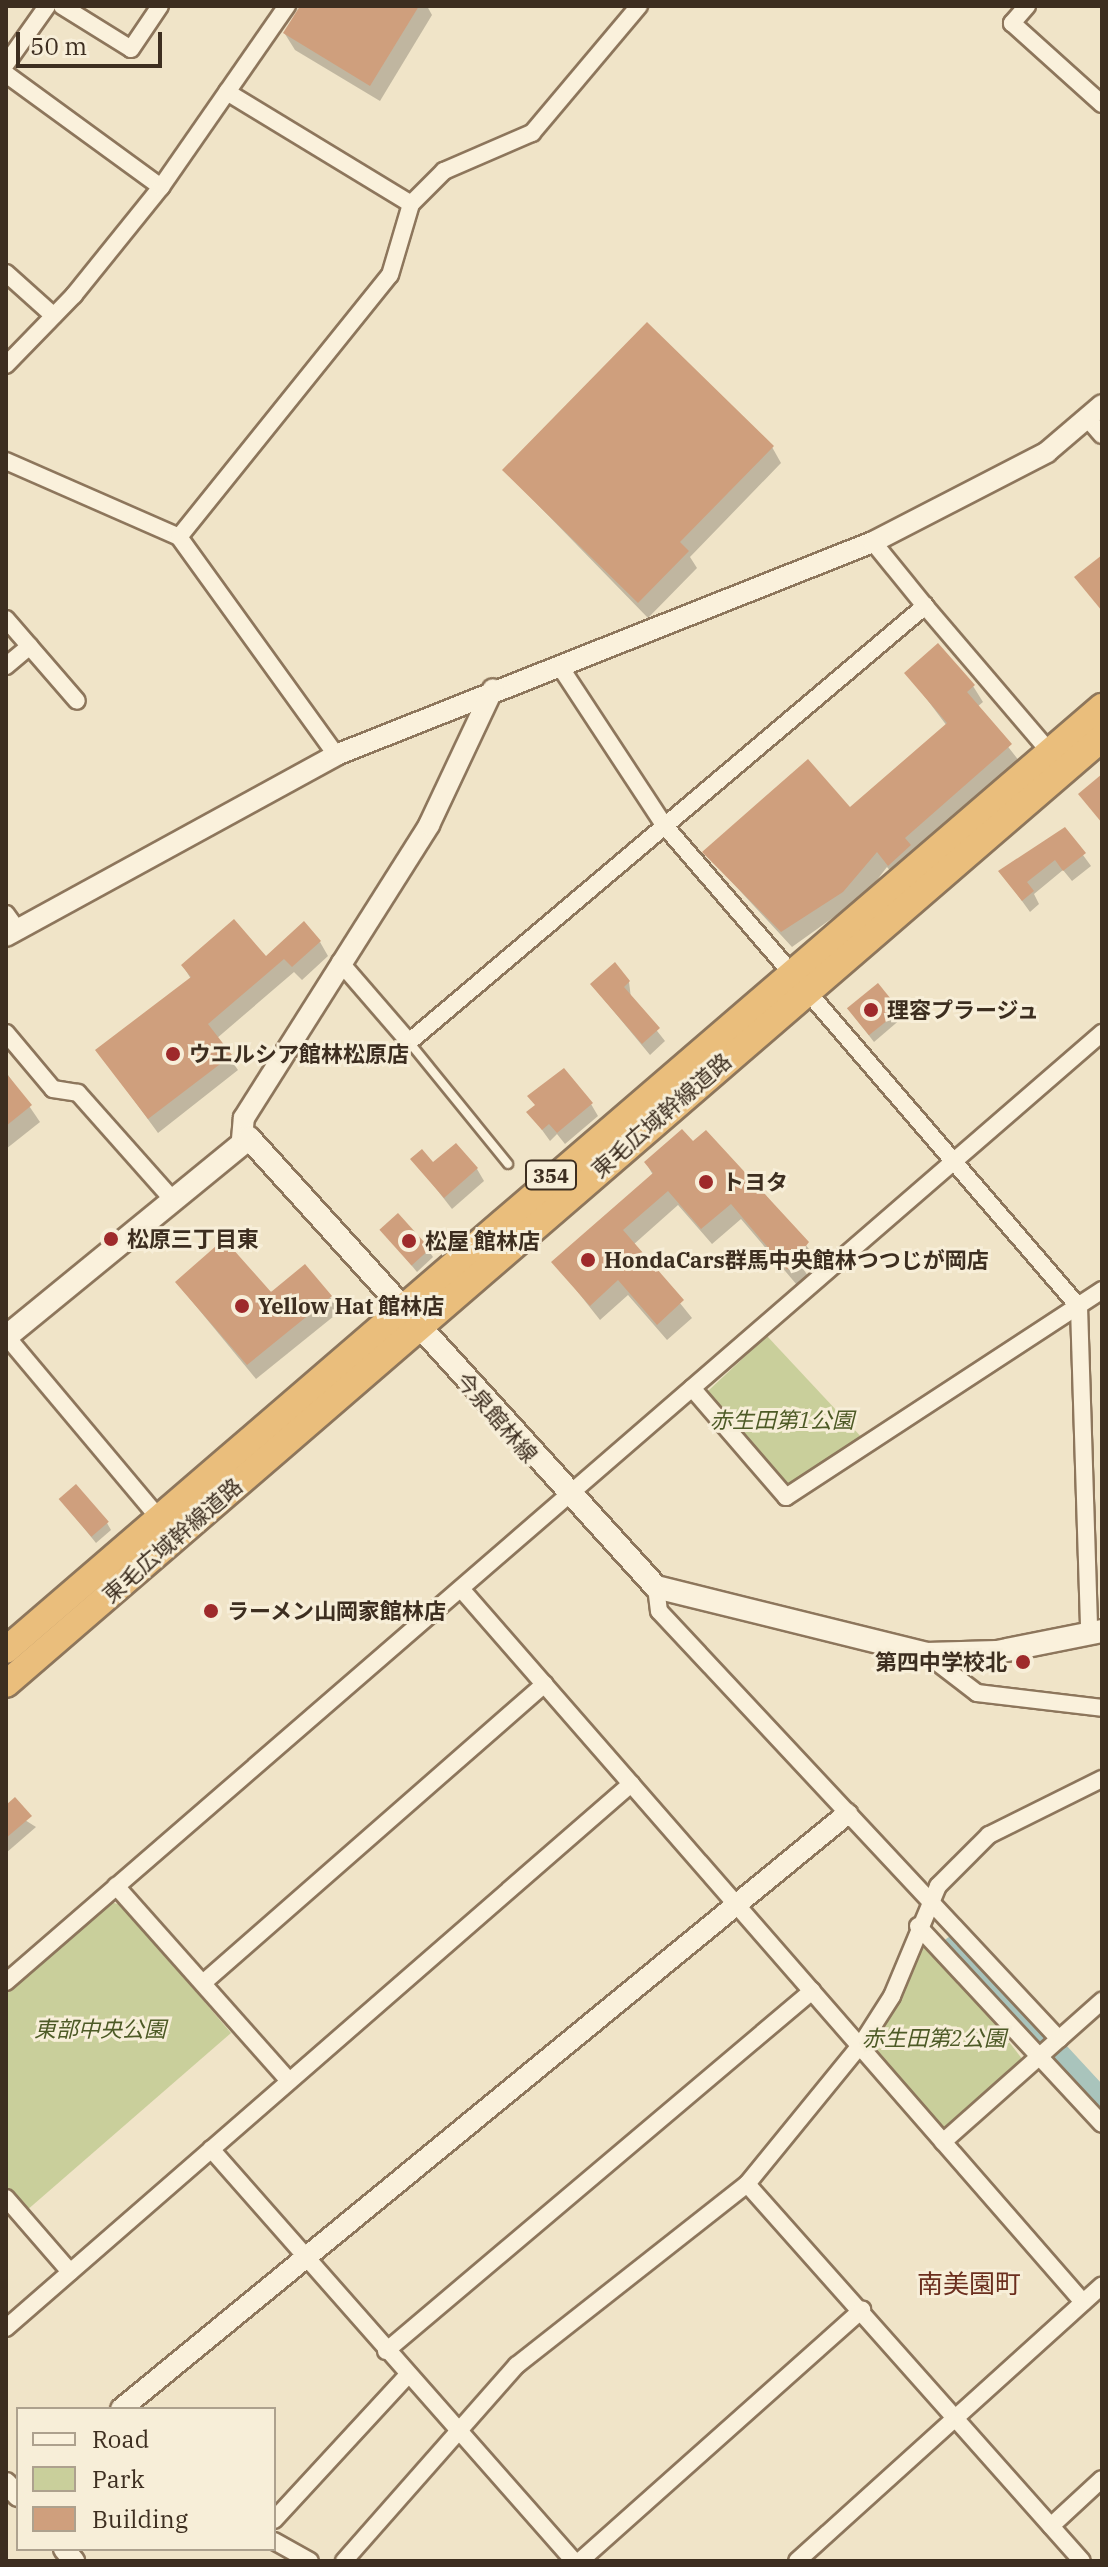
<!DOCTYPE html>
<meta charset="utf-8">
<style>
body{margin:0}
#map{position:relative;width:1108px;height:2567px;overflow:hidden;background:#f0e4c8;font-family:"IBM Plex Serif","Noto Sans JP",serif}
div>[style]{position:absolute}
[style*='--x']{left:calc(var(--x)*1px);top:calc(var(--y)*1px);width:calc(var(--w)*1px);rotate:calc(var(--a)*1deg)}
.green>*{inset:0;background:#c9cf9b;transform-origin:0 0}
.shadow>*{inset:0;background:#0003}
.river>*{height:34px;margin:-17px;padding:0 17px;transform-origin:17px;border-radius:17px;background:#a9c4bc}
.building>*{inset:0;background:#cf9f7d;transform-origin:0 0}
.roads{filter:drop-shadow(2px 0 #8d765c) drop-shadow(-2px 0 #8d765c) drop-shadow(0 2px #8d765c) drop-shadow(0 -2px #8d765c)}
.service>*{height:8px;margin:-4px;padding:0 4px;transform-origin:4px;border-radius:4px;background:#faf1dc}
.minor>*{height:16px;margin:-8px;padding:0 8px;transform-origin:8px;border-radius:8px;background:#faf1dc}
.tertiary>*{height:20px;margin:-10px;padding:0 10px;transform-origin:10px;border-radius:10px;background:#faf1dc}
.secondary>*{height:22px;margin:-11px;padding:0 11px;transform-origin:11px;border-radius:11px;background:#faf1dc}
.trunk>*{height:26px;margin:-13px;padding:0 13px;transform-origin:13px;border-radius:13px;background:#eabe7c}
.dots>*{width:22px;height:22px;translate:-50% -50%;box-sizing:border-box;border:4px solid #f7eed8;border-radius:50%}
span{translate:-50% -50%;white-space:nowrap;text-align:center;line-height:1.15;-webkit-text-stroke:6px #f7eed8;paint-order:stroke}
.shield-label span{padding:2px 6px;background:#f7eed8;border:2px solid;border-radius:6px;-webkit-text-stroke-width:0}
.shield-label{font-size:20px;color:#3d2e20;font-weight:700}
.poi-label{font-size:22px;color:#3d2e20;font-weight:700}
.left{translate:0 -50%;text-align:left}
.right{translate:-100% -50%;text-align:right}
.street-label{font-size:22px;color:#3d2e20}
.park-label{font-size:22px;color:#4d5a26;font-style:italic}
.quarter-label{font-size:26px;color:#6b2e1e}
.frame{position:absolute;inset:0;border:8px solid #3d2e20;pointer-events:none}
.legend{position:absolute;left:16px;top:2407px;width:260px;height:144px;box-sizing:border-box;background:#f7eed8;border:2px solid #ada18e;margin:0;padding:10px 14px;list-style:none;font-size:24px;color:#3d2e20}
.legend li{display:flex;align-items:center;gap:16px;height:40px}
.legend b{width:40px;border:2px solid #ada18e}
.scale{position:absolute;left:16px;top:32px;width:146px;height:36px;box-sizing:border-box;border:4px solid #3d2e20;border-top:0;padding-left:10px;font-size:24px;line-height:28px;white-space:nowrap;color:#3d2e20;-webkit-text-stroke:6px #f7eed8;paint-order:stroke}
</style>
<div id="map">
<div class="green">
<div style="left:767px;top:1336px;width:141px;height:91px;rotate:47deg"></div>
<div style="clip-path:polygon(110px 1902px,122px 1905px,231px 2033px,26px 2211px,6px 2188px,6px 1993px)"></div>
<div style="clip-path:polygon(921px 1929px,1023px 2060px,943px 2137px,862px 2043px)"></div>
</div>
<div class="shadow">
<div style="clip-path:polygon(302px 6px,427px 6px,432px 15px,380px 101px,295px 50px,285px 34px)"></div>
<div style="clip-path:polygon(772px 447px,781px 463px,690px 557px,697px 568px,648px 618px,505px 471px)"></div>
<div style="clip-path:polygon(907px 673px,973px 686px,983px 702px,977px 707px,1020px 762px,899px 881px,887px 867px,866px 894px,792px 947px,704px 852px,849px 810px,947px 726px)"></div>
<div style="clip-path:polygon(1064px 829px,1091px 866px,1072px 881px,1063px 870px,1034px 894px,1039px 904px,1030px 912px,1001px 872px)"></div>
<div style="clip-path:polygon(320px 942px,328px 956px,302px 980px,294px 972px,216px 1039px,238px 1070px,158px 1133px,98px 1051px,191px 979px,183px 966px,266px 958px)"></div>
<div style="clip-path:polygon(629px 982px,631px 998px,665px 1041px,650px 1055px,592px 985px)"></div>
<div style="clip-path:polygon(849px 1010px,898px 1011px,902px 1018px,874px 1042px)"></div>
<div style="clip-path:polygon(6px 1072px,40px 1122px,6px 1149px)"></div>
<div style="clip-path:polygon(591px 1104px,598px 1116px,565px 1144px,557px 1134px,550px 1141px,529px 1112px)"></div>
<div style="clip-path:polygon(413px 1159px,477px 1169px,484px 1181px,452px 1209px)"></div>
<div style="clip-path:polygon(646px 1163px,756px 1183px,817px 1259px,804px 1270px,808px 1276px,797px 1285px,741px 1219px,712px 1244px,678px 1205px,633px 1245px,692px 1318px,667px 1340px,628px 1295px,600px 1320px,554px 1262px,653px 1175px)"></div>
<div style="clip-path:polygon(382px 1230px,428px 1250px,433px 1257px,417px 1272px)"></div>
<div style="clip-path:polygon(177px 1283px,330px 1297px,339px 1312px,256px 1379px)"></div>
<div style="clip-path:polygon(61px 1500px,107px 1523px,111px 1530px,96px 1543px)"></div>
<div style="clip-path:polygon(6px 1808px,36px 1827px,6px 1853px)"></div>
</div>
<div class="river">
<div style="--x:957;--y:1952;--w:214;--a:47.3"></div>
</div>
<div class="building">
<div style="clip-path:polygon(300px 6px,419px 6px,370px 86px,283px 33px)"></div>
<div style="clip-path:polygon(647px 322px,774px 446px,680px 542px,689px 551px,638px 603px,502px 470px)"></div>
<div style="clip-path:polygon(1102px 555px,1102px 611px,1074px 577px)"></div>
<div style="clip-path:polygon(938px 643px,975px 685px,967px 692px,1012px 744px,905px 838px,911px 845px,888px 866px,877px 852px,843px 892px,781px 932px,702px 852px,808px 759px,850px 807px,947px 723px,904px 673px)"></div>
<div style="clip-path:polygon(1102px 774px,1102px 823px,1078px 794px)"></div>
<div style="clip-path:polygon(1065px 827px,1086px 853px,1063px 871px,1055px 860px,1027px 882px,1034px 891px,1022px 901px,998px 871px)"></div>
<div style="clip-path:polygon(234px 919px,266px 956px,304px 921px,321px 941px,292px 967px,284px 959px,208px 1024px,232px 1055px,148px 1119px,95px 1050px,191px 977px,181px 965px)"></div>
<div style="clip-path:polygon(615px 962px,630px 981px,624px 987px,660px 1028px,642px 1044px,590px 984px)"></div>
<div style="left:878px;top:983px;width:35px;height:40px;rotate:51deg"></div>
<div style="clip-path:polygon(564px 1068px,593px 1103px,557px 1133px,549px 1124px,542px 1130px,526px 1112px,535px 1105px,527px 1096px)"></div>
<div style="clip-path:polygon(6px 1073px,32px 1105px,6px 1126px)"></div>
<div style="clip-path:polygon(682px 1129px,693px 1141px,706px 1130px,809px 1242px,787px 1270px,731px 1204px,701px 1229px,668px 1191px,623px 1230px,684px 1300px,657px 1325px,618px 1280px,590px 1306px,551px 1262px,653px 1173px,644px 1162px)"></div>
<div style="clip-path:polygon(456px 1143px,478px 1168px,444px 1198px,410px 1159px,422px 1149px,433px 1162px)"></div>
<div style="left:398px;top:1213px;width:48px;height:25px;rotate:48deg"></div>
<div style="clip-path:polygon(224px 1239px,271px 1292px,305px 1264px,332px 1296px,247px 1365px,175px 1282px)"></div>
<div style="left:76px;top:1484px;width:50px;height:23px;rotate:49deg"></div>
<div style="clip-path:polygon(15px 1797px,32px 1816px,6px 1838px,6px 1805px)"></div>
</div>
<div class="roads">
<div class="service">
<div style="--x:409;--y:1042;--w:157;--a:50.9"></div>
</div>
<div class="minor">
<div style="--x:62;--y:6;--w:81;--a:31.9"></div>
<div style="--x:131;--y:49;--w:52;--a:-56"></div>
<div style="--x:1027;--y:6;--w:23;--a:131"></div>
<div style="--x:1012;--y:23;--w:121;--a:42"></div>
<div style="--x:6;--y:64;--w:71;--a:-54.7"></div>
<div style="--x:6;--y:74;--w:192;--a:36.1"></div>
<div style="--x:227;--y:92;--w:215;--a:31.3"></div>
<div style="--x:6;--y:273;--w:64;--a:41.9"></div>
<div style="--x:6;--y:365;--w:98;--a:-45.8"></div>
<div style="--x:74;--y:295;--w:139;--a:-51.1"></div>
<div style="--x:161;--y:187;--w:221;--a:-55.2"></div>
<div style="--x:1088;--y:419;--w:21;--a:49"></div>
<div style="--x:6;--y:461;--w:189;--a:23.7"></div>
<div style="--x:179;--y:537;--w:269;--a:54.2"></div>
<div style="--x:179;--y:537;--w:336;--a:-51.2"></div>
<div style="--x:390;--y:275;--w:74;--a:-73.5"></div>
<div style="--x:411;--y:204;--w:47;--a:-45"></div>
<div style="--x:444;--y:171;--w:96;--a:-23.4"></div>
<div style="--x:532;--y:133;--w:166;--a:-49.9"></div>
<div style="--x:925;--y:606;--w:199;--a:49.5"></div>
<div style="--x:6;--y:619;--w:108;--a:49.1"></div>
<div style="--x:559;--y:665;--w:191;--a:56.7"></div>
<div style="--x:664;--y:825;--w:636;--a:49.27"></div>
<div style="--x:1079;--y:1307;--w:327;--a:88.2"></div>
<div style="--x:6;--y:666;--w:31;--a:-40"></div>
<div style="--x:6;--y:914;--w:19;--a:54"></div>
<div style="--x:340;--y:962;--w:106;--a:49.2"></div>
<div style="--x:409;--y:1042;--w:676;--a:-40.2"></div>
<div style="--x:925;--y:606;--w:82;--a:-129.1"></div>
<div style="--x:6;--y:1033;--w:73;--a:50"></div>
<div style="--x:53;--y:1089;--w:25;--a:9"></div>
<div style="--x:78;--y:1093;--w:142;--a:48.4"></div>
<div style="--x:7;--y:1337;--w:235;--a:50"></div>
<div style="--x:692;--y:1388;--w:144;--a:49.2"></div>
<div style="--x:786;--y:1497;--w:378;--a:-33.2"></div>
<div style="--x:656;--y:1587;--w:24;--a:83"></div>
<div style="--x:659;--y:1611;--w:586;--a:46.94"></div>
<div style="--x:462;--y:1590;--w:945;--a:48.91"></div>
<div style="--x:926;--y:1654;--w:64;--a:37.4"></div>
<div style="--x:977;--y:1693;--w:126;--a:6.8"></div>
<div style="--x:116;--y:1886;--w:259;--a:48.4"></div>
<div style="--x:918;--y:1926;--w:270;--a:47.1"></div>
<div style="--x:6;--y:1982;--w:1450;--a:-40.89"></div>
<div style="--x:203;--y:1983;--w:454;--a:-41.2"></div>
<div style="--x:943;--y:2142;--w:213;--a:-41.6"></div>
<div style="--x:211;--y:2149;--w:549;--a:48.62"></div>
<div style="--x:747;--y:2184;--w:504;--a:48.38"></div>
<div style="--x:6;--y:2198;--w:98;--a:49.1"></div>
<div style="--x:6;--y:2328;--w:829;--a:-41.04"></div>
<div style="--x:386;--y:2351;--w:558;--a:-40.2"></div>
<div style="--x:274;--y:2520;--w:197;--a:-47.3"></div>
<div style="--x:1051;--y:2526;--w:69;--a:-42.7"></div>
<div style="--x:274;--y:2541;--w:41;--a:29.1"></div>
<div style="--x:344;--y:2561;--w:261;--a:-48.6"></div>
<div style="--x:517;--y:2365;--w:293;--a:-38.2"></div>
<div style="--x:747;--y:2184;--w:182;--a:-50.8"></div>
<div style="--x:862;--y:2043;--w:56;--a:-57.4"></div>
<div style="--x:892;--y:1996;--w:119;--a:-67.3"></div>
<div style="--x:938;--y:1886;--w:72;--a:-45"></div>
<div style="--x:989;--y:1835;--w:126;--a:-26.4"></div>
<div style="--x:580;--y:2561;--w:378;--a:-41.7"></div>
<div style="--x:797;--y:2561;--w:411;--a:-42.1"></div>
</div>
<div class="tertiary">
<div style="--x:6;--y:936;--w:376;--a:-28.7"></div>
<div style="--x:336;--y:755;--w:578;--a:-21.64"></div>
<div style="--x:873;--y:542;--w:196;--a:-27.3"></div>
<div style="--x:1047;--y:452;--w:72;--a:-40.5"></div>
<div style="--x:242;--y:1139;--w:21;--a:-85"></div>
<div style="--x:244;--y:1118;--w:347;--a:-57.7"></div>
<div style="--x:429;--y:825;--w:150;--a:-64.8"></div>
<div style="--x:121;--y:2409;--w:939;--a:-39.34"></div>
<div style="--x:6;--y:2483;--w:18;--a:47"></div>
<div style="--x:64;--y:2549;--w:16;--a:50"></div>
</div>
<div class="secondary">
<div style="--x:6;--y:1337;--w:314;--a:-39.3"></div>
<div style="--x:249;--y:1138;--w:606;--a:47.81"></div>
<div style="--x:656;--y:1587;--w:278;--a:13.9"></div>
<div style="--x:926;--y:1654;--w:71;--a:-1.6"></div>
<div style="--x:997;--y:1652;--w:107;--a:-11.3"></div>
</div>
<div class="trunk">
<div style="--x:6;--y:1650;--w:1446;--a:-40.71"></div>
<div style="--x:6;--y:1684;--w:1448;--a:-40.8"></div>
</div>
</div>
<div class="dots">
<div style="left:871px;top:1010px;background:#9e2a2b"></div>
<div style="left:173px;top:1054px;background:#9e2a2b"></div>
<div style="left:706px;top:1182px;background:#9e2a2b"></div>
<div style="left:111px;top:1239px;background:#9e2a2b"></div>
<div style="left:409px;top:1241px;background:#9e2a2b"></div>
<div style="left:588px;top:1260px;background:#9e2a2b"></div>
<div style="left:242px;top:1306px;background:#9e2a2b"></div>
<div style="left:211px;top:1611px;background:#9e2a2b"></div>
<div style="left:1023px;top:1662px;background:#9e2a2b"></div>
</div>
<div class="shield-label">
<span style="left:551px;top:1175px">354</span>
</div>
<div class="poi-label">
<span class="left" style="left:887px;top:1010px">理容プラージュ</span>
<span class="left" style="left:189px;top:1054px">ウエルシア館林松原店</span>
<span class="left" style="left:722px;top:1182px">トヨタ</span>
<span class="left" style="left:127px;top:1239px">松原三丁目東</span>
<span class="left" style="left:425px;top:1241px">松屋 館林店</span>
<span class="left" style="left:604px;top:1260px">HondaCars群馬中央館林つつじが岡店</span>
<span class="left" style="left:258px;top:1306px">Yellow Hat 館林店</span>
<span class="left" style="left:227px;top:1611px">ラーメン山岡家館林店</span>
<span class="right" style="left:1007px;top:1662px">第四中学校北</span>
</div>
<div class="street-label">
<span style="left:661px;top:1115px;rotate:-41deg">東毛広域幹線道路</span>
<span style="left:497px;top:1417px;rotate:49deg">今泉館林線</span>
<span style="left:172px;top:1540px;rotate:-41deg">東毛広域幹線道路</span>
</div>
<div class="park-label">
<span style="left:782px;top:1420px">赤生田第1公園</span>
<span style="left:100px;top:2029px">東部中央公園</span>
<span style="left:934px;top:2038px">赤生田第2公園</span>
</div>
<div class="quarter-label">
<span style="left:969px;top:2284px">南美園町</span>
</div>
<div class="frame"></div>
<ul class="legend">
<li><b style="height:10px;background:#faf1dc"></b>Road</li>
<li><b style="height:22px;background:#c9cf9b"></b>Park</li>
<li><b style="height:22px;background:#cf9f7d"></b>Building</li>
</ul>
<div class="scale">50 m</div>
</div>
